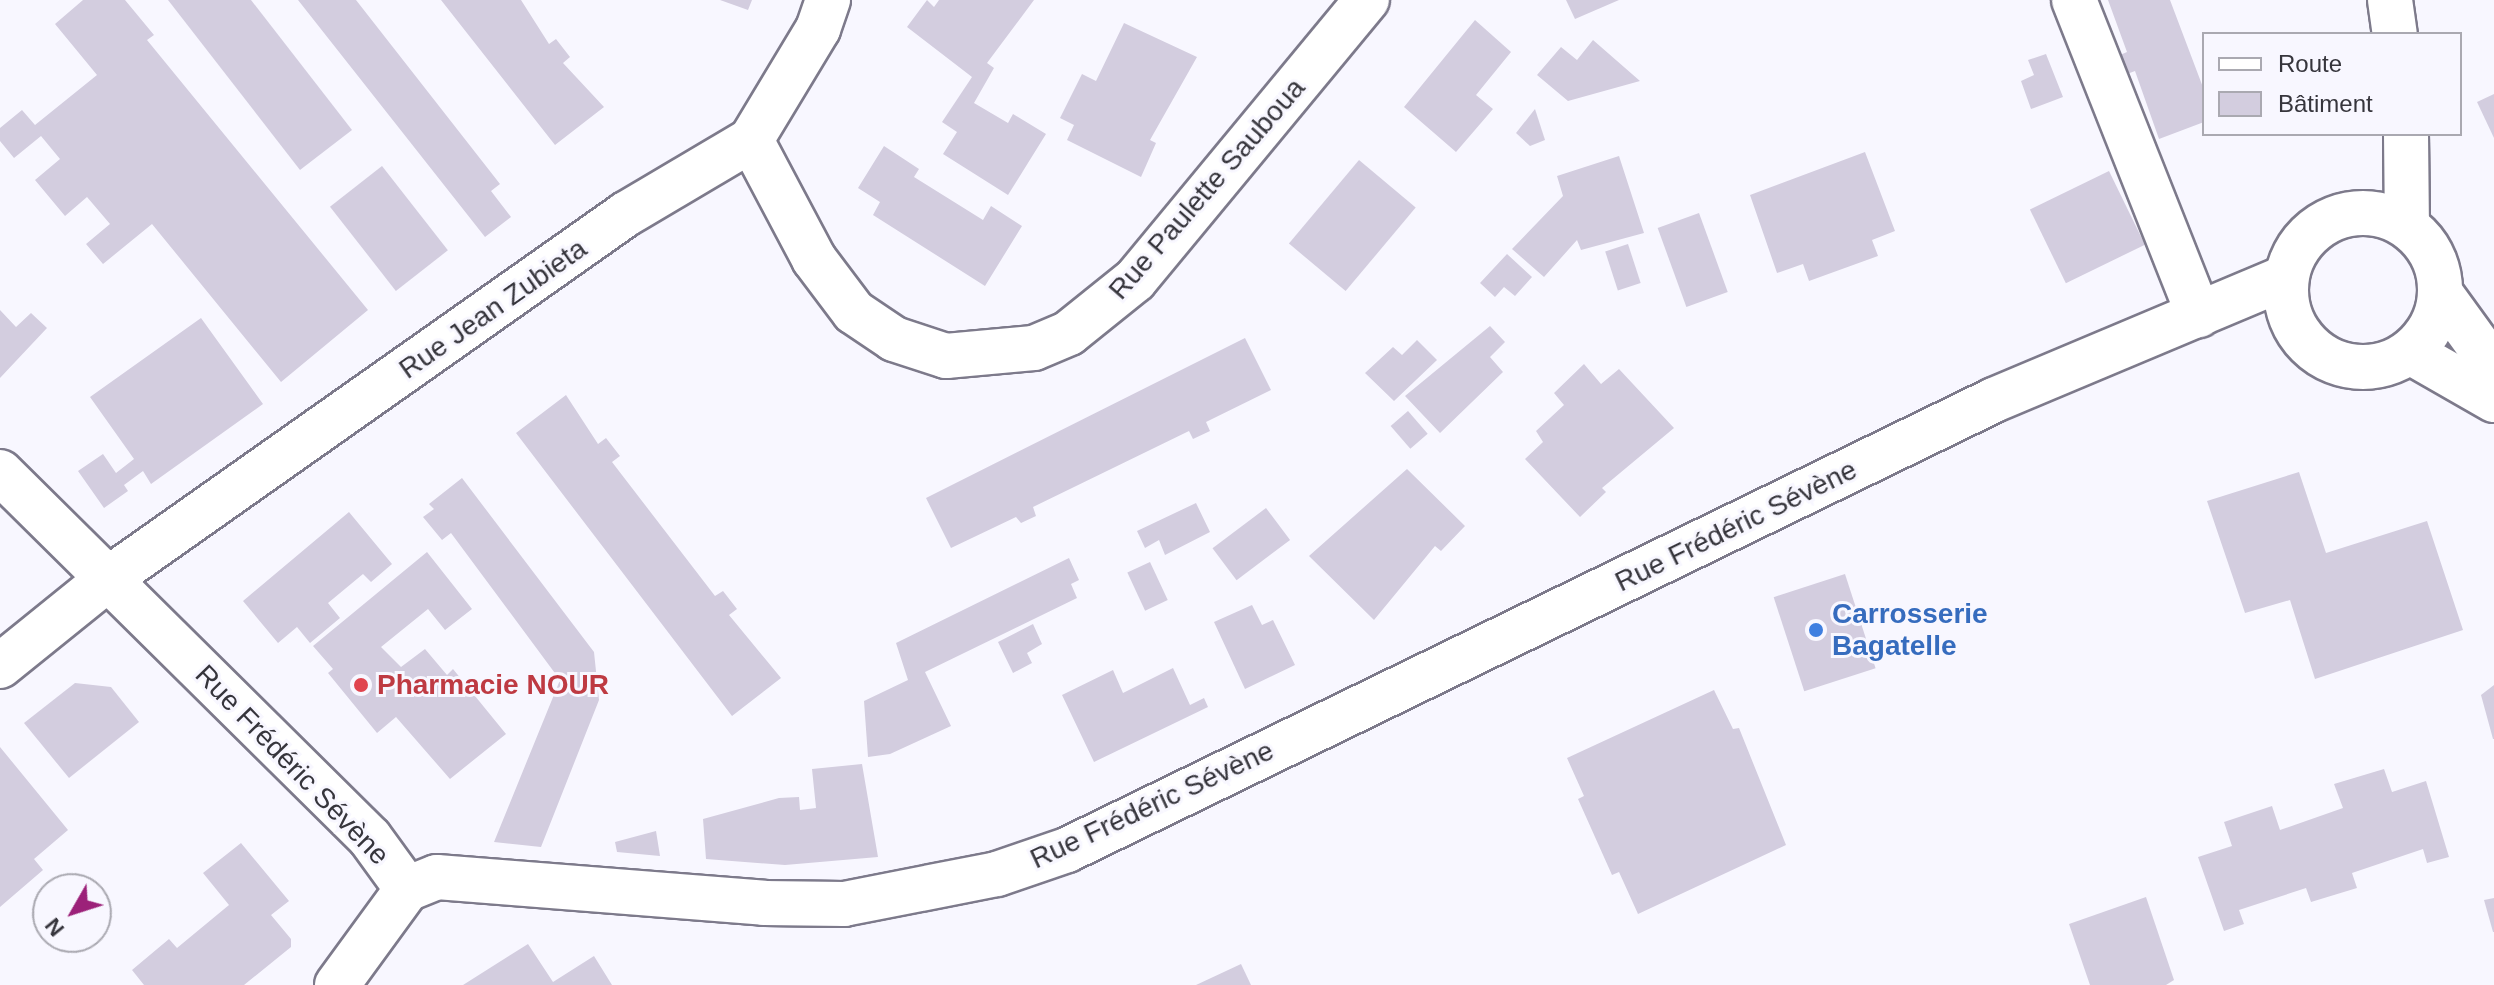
<!DOCTYPE html>
<meta charset="utf-8">
<style>
body{margin:0}
#map{position:relative;width:2494px;height:985px;overflow:hidden;background:#f8f7ff;font-family:Arial,sans-serif}
div>[style]{position:absolute}
[style*='--x']{left:calc(var(--x)*1px);top:calc(var(--y)*1px);width:calc(var(--w)*1px);rotate:calc(var(--a)*1deg)}
.building>*{inset:0;background:#d3cddf;transform-origin:0 0}
.roads{filter:drop-shadow(2px 0 #7d7a8b) drop-shadow(-2px 0 #7d7a8b) drop-shadow(0 2px #7d7a8b) drop-shadow(0 -2px #7d7a8b)}
.minor>*{height:44px;margin:-22px;padding:0 22px;transform-origin:22px;border-radius:22px;background:#fff}
.minor>.ring{margin:-22px;padding:0;box-sizing:content-box;background:none;border:44px solid #fff;border-radius:50%}
.dots>*{width:22px;height:22px;translate:-50% -50%;box-sizing:border-box;border:4px solid #f8f7ff;border-radius:50%}
span{translate:-50% -50%;white-space:nowrap;text-align:center;line-height:1.15;-webkit-text-stroke:6px #f8f7ff;paint-order:stroke}
.street-label{font-size:28px;color:#36353c}
.shop-label{font-size:28px;color:#366cbe;font-weight:700}
.left{translate:0 -50%;text-align:left}
.health-label{font-size:28px;color:#be3a42;font-weight:700}
.legend{position:absolute;left:2202px;top:32px;width:260px;height:104px;box-sizing:border-box;background:#f8f7ff;border:2px solid #aaa9b1;margin:0;padding:10px 14px;list-style:none;font-size:24px;color:#36353c}
.legend li{display:flex;align-items:center;gap:16px;height:40px}
.legend b{width:40px;border:2px solid #aaa9b1}
.north{position:absolute;left:32px;top:873px;width:80px;height:80px;box-sizing:border-box;background:#f8f7ff;border:2px solid #aaa9b1;border-radius:50%;rotate:231deg;font-size:22px;font-weight:700;line-height:32px;text-align:center;color:#36353c}
.north::after{content:'';display:block;margin:auto;width:28px;height:36px;background:#9c2179;clip-path:polygon(50% 0,100% 100%,50% 72%,0 100%)}
</style>
<div id="map">
<div class="building">
<div style="clip-path:polygon(83px 0,125px 0,154px 35px,147px 40px,368px 310px,281px 382px,152px 224px,103px 264px,86px 244px,110px 224px,87px 197px,65px 216px,35px 180px,60px 159px,41px 136px,14px 158px,0 141px,0 128px,22px 110px,35px 125px,97px 75px,55px 24px)"></div>
<div style="clip-path:polygon(168px 0,251px 0,352px 130px,300px 170px)"></div>
<div style="clip-path:polygon(298px 0,356px 0,500px 184px,491px 191px,511px 217px,485px 237px)"></div>
<div style="clip-path:polygon(441px 0,521px 0,549px 44px,556px 39px,570px 57px,563px 63px,604px 107px,555px 145px)"></div>
<div style="clip-path:polygon(720px 0,752px 0,748px 10px)"></div>
<div style="clip-path:polygon(927px 0,934px 7px,939px 0,1034px 0,987px 63px,994px 68px,974px 103px,1008px 123px,1013px 114px,1046px 134px,1008px 195px,943px 154px,957px 132px,942px 122px,972px 77px,907px 27px)"></div>
<div style="clip-path:polygon(1566px 0,1619px 0,1575px 19px)"></div>
<div style="clip-path:polygon(2108px 0,2170px 0,2204px 90px,2204px 122px,2159px 139px,2135px 71px,2127px 74px,2120px 55px,2127px 52px)"></div>
<div style="clip-path:polygon(1475px 20px,1511px 52px,1476px 95px,1493px 109px,1456px 152px,1404px 107px)"></div>
<div style="clip-path:polygon(1124px 23px,1197px 57px,1150px 140px,1156px 143px,1141px 177px,1067px 140px,1074px 125px,1060px 118px,1082px 74px,1096px 81px)"></div>
<div style="clip-path:polygon(1593px 40px,1640px 81px,1568px 101px,1537px 75px,1561px 47px,1577px 60px)"></div>
<div style="clip-path:polygon(2046px 54px,2063px 97px,2031px 109px,2021px 81px,2034px 75px,2028px 60px)"></div>
<div style="clip-path:polygon(2494px 94px,2494px 138px,2477px 102px)"></div>
<div style="clip-path:polygon(1535px 109px,1545px 140px,1530px 146px,1516px 133px)"></div>
<div style="clip-path:polygon(884px 146px,919px 169px,914px 177px,983px 220px,991px 206px,1022px 226px,985px 286px,873px 215px,880px 202px,858px 188px)"></div>
<div style="clip-path:polygon(1865px 152px,1895px 231px,1872px 240px,1878px 256px,1809px 281px,1803px 264px,1777px 273px,1750px 195px)"></div>
<div style="clip-path:polygon(1619px 156px,1644px 233px,1581px 250px,1577px 240px,1544px 277px,1512px 249px,1563px 196px,1557px 176px)"></div>
<div style="left:1359px;top:160px;width:74px;height:109px;rotate:40deg"></div>
<div style="left:382px;top:166px;width:107px;height:66px;rotate:52deg"></div>
<div style="left:2109px;top:171px;width:82px;height:88px;rotate:64deg"></div>
<div style="left:1699px;top:213px;width:84px;height:44px;rotate:70deg"></div>
<div style="left:1628px;top:244px;width:41px;height:24px;rotate:72deg"></div>
<div style="clip-path:polygon(1507px 254px,1532px 277px,1515px 296px,1504px 287px,1495px 297px,1480px 283px)"></div>
<div style="clip-path:polygon(0 310px,16px 327px,31px 313px,47px 328px,0 378px)"></div>
<div style="clip-path:polygon(201px 318px,263px 404px,151px 484px,143px 471px,124px 485px,128px 491px,104px 508px,78px 471px,103px 454px,116px 473px,134px 459px,90px 397px)"></div>
<div style="clip-path:polygon(1490px 326px,1505px 342px,1490px 357px,1503px 372px,1440px 433px,1405px 396px)"></div>
<div style="clip-path:polygon(1245px 338px,1271px 390px,1206px 422px,1210px 431px,1193px 439px,1189px 431px,1033px 507px,1036px 516px,1021px 523px,1016px 517px,951px 548px,926px 498px)"></div>
<div style="clip-path:polygon(1417px 340px,1437px 360px,1394px 401px,1365px 373px,1393px 347px,1402px 355px)"></div>
<div style="clip-path:polygon(1584px 364px,1601px 384px,1619px 369px,1674px 428px,1602px 488px,1606px 492px,1580px 517px,1525px 459px,1543px 442px,1536px 431px,1564px 405px,1554px 393px)"></div>
<div style="clip-path:polygon(566px 395px,598px 444px,606px 438px,620px 456px,612px 462px,715px 596px,723px 591px,737px 609px,729px 615px,781px 678px,732px 716px,516px 433px)"></div>
<div style="left:1408px;top:411px;width:30px;height:23px;rotate:49deg"></div>
<div style="clip-path:polygon(1407px 469px,1465px 526px,1441px 551px,1435px 546px,1374px 620px,1309px 556px)"></div>
<div style="clip-path:polygon(2299px 472px,2326px 553px,2427px 521px,2463px 630px,2315px 679px,2290px 600px,2245px 613px,2207px 501px)"></div>
<div style="clip-path:polygon(462px 478px,594px 652px,599px 700px,541px 847px,494px 842px,560px 680px,451px 533px,442px 540px,423px 517px,434px 509px,429px 504px)"></div>
<div style="clip-path:polygon(1196px 503px,1210px 532px,1165px 555px,1159px 540px,1145px 548px,1137px 531px)"></div>
<div style="left:1266px;top:508px;width:40px;height:67px;rotate:53deg"></div>
<div style="clip-path:polygon(349px 512px,392px 564px,371px 582px,363px 574px,328px 603px,340px 618px,310px 643px,297px 627px,278px 643px,243px 601px)"></div>
<div style="clip-path:polygon(427px 552px,472px 609px,445px 630px,428px 609px,381px 647px,401px 667px,425px 649px,447px 675px,453px 669px,506px 734px,450px 779px,396px 717px,377px 733px,328px 673px,333px 669px,313px 646px)"></div>
<div style="clip-path:polygon(1069px 558px,1079px 580px,1071px 584px,1077px 598px,925px 672px,951px 726px,890px 754px,868px 757px,864px 701px,908px 680px,896px 643px)"></div>
<div style="left:1150px;top:562px;width:42px;height:25px;rotate:65deg"></div>
<div style="left:1845px;top:574px;width:99px;height:75px;rotate:72deg"></div>
<div style="clip-path:polygon(1252px 605px,1262px 625px,1273px 620px,1295px 665px,1245px 689px,1214px 622px)"></div>
<div style="clip-path:polygon(1033px 624px,1042px 644px,1027px 653px,1032px 663px,1013px 673px,998px 642px)"></div>
<div style="clip-path:polygon(1173px 668px,1190px 705px,1204px 698px,1208px 707px,1094px 762px,1062px 695px,1113px 670px,1123px 693px)"></div>
<div style="clip-path:polygon(75px 683px,111px 687px,139px 722px,69px 778px,24px 723px)"></div>
<div style="clip-path:polygon(2494px 685px,2494px 739px,2493px 739px,2481px 695px)"></div>
<div style="clip-path:polygon(1714px 690px,1733px 729px,1739px 728px,1786px 845px,1638px 914px,1619px 872px,1612px 875px,1578px 799px,1584px 796px,1567px 758px)"></div>
<div style="clip-path:polygon(0 747px,68px 830px,34px 859px,43px 870px,0 907px)"></div>
<div style="clip-path:polygon(862px 764px,878px 857px,785px 865px,706px 859px,703px 819px,779px 798px,799px 797px,800px 810px,816px 808px,812px 769px)"></div>
<div style="clip-path:polygon(2384px 769px,2392px 792px,2426px 781px,2449px 857px,2427px 863px,2423px 849px,2352px 873px,2357px 888px,2311px 902px,2306px 888px,2239px 910px,2244px 924px,2224px 931px,2198px 857px,2232px 846px,2224px 822px,2272px 806px,2280px 830px,2343px 808px,2334px 784px)"></div>
<div style="clip-path:polygon(656px 831px,660px 856px,617px 852px,615px 842px)"></div>
<div style="clip-path:polygon(241px 843px,289px 901px,271px 915px,291px 939px,291px 947px,244px 985px,144px 985px,132px 970px,169px 939px,177px 948px,229px 905px,203px 873px)"></div>
<div style="clip-path:polygon(2146px 897px,2174px 980px,2166px 985px,2090px 985px,2069px 924px)"></div>
<div style="clip-path:polygon(2494px 898px,2494px 932px,2493px 932px,2484px 900px)"></div>
<div style="clip-path:polygon(528px 944px,553px 982px,594px 956px,612px 985px,463px 985px)"></div>
<div style="clip-path:polygon(1241px 964px,1251px 985px,1196px 985px)"></div>
</div>
<div class="roads">
<div class="minor">
<div style="--x:2074;--y:0;--w:339;--a:68.4"></div>
<div style="--x:2390;--y:0;--w:34;--a:82"></div>
<div style="--x:2406;--y:134;--w:91;--a:89.4"></div>
<div style="--x:751;--y:140;--w:135;--a:62.1"></div>
<div style="--x:814;--y:259;--w:66;--a:53"></div>
<div style="--x:854;--y:312;--w:48;--a:34"></div>
<div style="--x:894;--y:339;--w:55;--a:18.1"></div>
<div style="--x:946;--y:356;--w:88;--a:-5.2"></div>
<div style="--x:1034;--y:348;--w:38;--a:-23"></div>
<div style="--x:1069;--y:333;--w:85;--a:-38.8"></div>
<div style="--x:1135;--y:280;--w:364;--a:-50.4"></div>
<div class="ring" style="left:2286px;top:213px;width:110px;height:110px"></div>
<div style="--x:2441;--y:294;--w:90;--a:54"></div>
<div style="--x:2410;--y:352;--w:97;--a:29.7"></div>
<div style="--x:0;--y:472;--w:520;--a:44.69"></div>
<div style="--x:370;--y:838;--w:63;--a:54"></div>
<div style="--x:0;--y:666;--w:139;--a:-38.9"></div>
<div style="--x:108;--y:579;--w:634;--a:-35.17"></div>
<div style="--x:626;--y:214;--w:145;--a:-30.6"></div>
<div style="--x:751;--y:140;--w:130;--a:-58.9"></div>
<div style="--x:818;--y:29;--w:31;--a:-71"></div>
<div style="--x:337;--y:985;--w:119;--a:-53.9"></div>
<div style="--x:407;--y:889;--w:32;--a:-22"></div>
<div style="--x:437;--y:877;--w:328;--a:4.5"></div>
<div style="--x:764;--y:903;--w:80;--a:0.7"></div>
<div style="--x:844;--y:904;--w:156;--a:-11.1"></div>
<div style="--x:997;--y:874;--w:74;--a:-18.9"></div>
<div style="--x:1067;--y:850;--w:1030;--a:-25.89"></div>
<div style="--x:1994;--y:400;--w:317;--a:-22.8"></div>
</div>
</div>
<div class="dots">
<div style="left:1816px;top:630px;background:#3f7fe0"></div>
<div style="left:361px;top:685px;background:#e0444e"></div>
</div>
<div class="street-label">
<span style="left:1207px;top:189px;rotate:-49deg">Rue Paulette Sauboua</span>
<span style="left:493px;top:309px;rotate:-35deg">Rue Jean Zubieta</span>
<span style="left:1736px;top:526px;rotate:-26deg">Rue Frédéric Sévène</span>
<span style="left:292px;top:765px;rotate:46deg">Rue Frédéric Sévène</span>
<span style="left:1152px;top:805px;rotate:-25deg">Rue Frédéric Sévène</span>
</div>
<div class="shop-label">
<span class="left" style="left:1832px;top:630px">Carrosserie<br>Bagatelle</span>
</div>
<div class="health-label">
<span class="left" style="left:377px;top:685px">Pharmacie NOUR</span>
</div>
<ul class="legend">
<li><b style="height:10px;background:#fff"></b>Route</li>
<li><b style="height:22px;background:#d3cddf"></b>Bâtiment</li>
</ul>
<div class="north">N</div>
</div>
